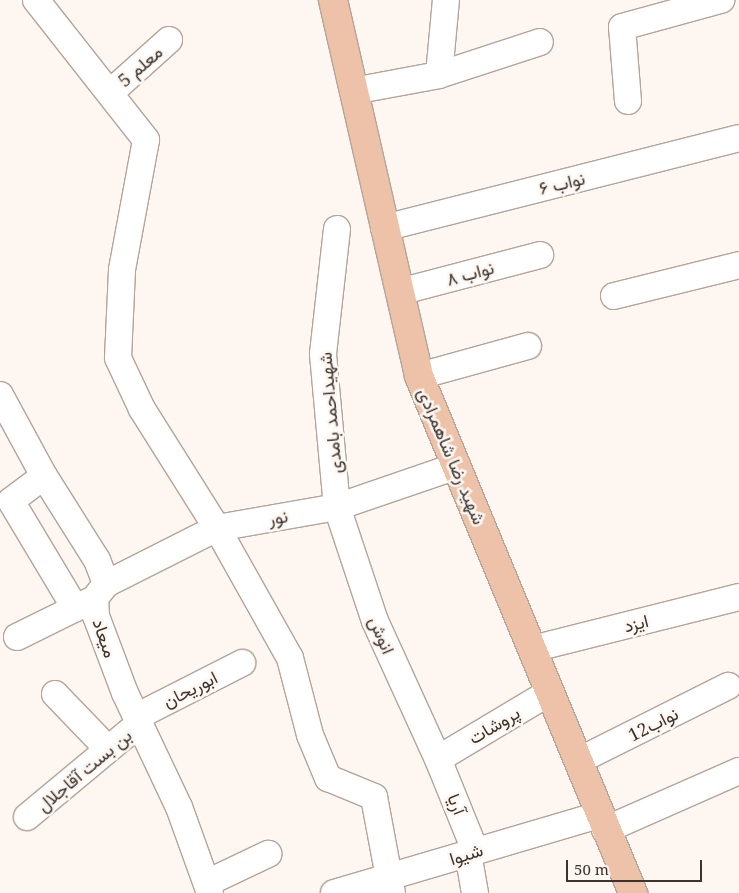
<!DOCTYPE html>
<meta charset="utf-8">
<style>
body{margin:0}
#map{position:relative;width:739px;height:893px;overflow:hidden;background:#fdf6f1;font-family:"Noto Serif",Vazirmatn,serif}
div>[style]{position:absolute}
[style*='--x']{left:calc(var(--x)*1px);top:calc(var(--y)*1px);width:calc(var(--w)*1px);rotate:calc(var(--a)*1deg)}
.roads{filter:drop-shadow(1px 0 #b4a499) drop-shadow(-1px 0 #b4a499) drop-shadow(0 1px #b4a499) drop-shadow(0 -1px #b4a499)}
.minor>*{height:26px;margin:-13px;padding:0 13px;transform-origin:13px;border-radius:13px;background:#fff}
.major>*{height:28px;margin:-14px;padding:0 14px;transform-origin:14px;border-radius:14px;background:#eec2a8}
span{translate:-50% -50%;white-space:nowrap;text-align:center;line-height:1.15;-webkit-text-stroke:5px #fdf6f1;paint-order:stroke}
.street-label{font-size:18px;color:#3a332f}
.scale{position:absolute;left:566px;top:860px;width:136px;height:22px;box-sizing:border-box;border:2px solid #3a332f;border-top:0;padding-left:6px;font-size:15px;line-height:18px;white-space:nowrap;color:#3a332f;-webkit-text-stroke:4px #fdf6f1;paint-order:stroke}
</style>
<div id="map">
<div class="roads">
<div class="minor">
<div style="--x:36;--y:0;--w:178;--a:51.8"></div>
<div style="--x:146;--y:140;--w:132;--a:100.5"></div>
<div style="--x:122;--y:270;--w:88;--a:92.6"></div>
<div style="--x:118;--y:358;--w:56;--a:64.8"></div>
<div style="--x:142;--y:409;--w:141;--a:57.8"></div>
<div style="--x:217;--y:528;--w:149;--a:60.7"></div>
<div style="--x:290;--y:658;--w:80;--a:75.4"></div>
<div style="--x:310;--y:735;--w:47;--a:67.3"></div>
<div style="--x:328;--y:778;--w:50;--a:22.4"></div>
<div style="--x:374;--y:797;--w:98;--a:79.4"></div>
<div style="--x:439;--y:75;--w:106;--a:-18.1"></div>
<div style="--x:353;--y:91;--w:87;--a:-10.5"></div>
<div style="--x:439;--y:75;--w:75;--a:-84.7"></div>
<div style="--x:111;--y:92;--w:78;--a:-41.9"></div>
<div style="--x:628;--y:101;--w:74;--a:-94.6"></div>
<div style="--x:622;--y:27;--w:103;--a:-15.3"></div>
<div style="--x:384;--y:228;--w:366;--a:-14.2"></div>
<div style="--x:337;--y:229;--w:126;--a:96.4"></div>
<div style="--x:323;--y:354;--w:154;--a:84.8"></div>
<div style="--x:337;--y:507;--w:120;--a:71.6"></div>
<div style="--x:375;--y:621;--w:152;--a:65.5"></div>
<div style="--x:438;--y:759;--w:98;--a:67.9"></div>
<div style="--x:399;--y:292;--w:146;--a:-14.7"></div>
<div style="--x:614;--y:296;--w:129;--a:-13.9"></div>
<div style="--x:419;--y:376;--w:113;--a:-15.4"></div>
<div style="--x:0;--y:395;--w:92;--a:61.5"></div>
<div style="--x:44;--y:476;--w:99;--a:57.8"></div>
<div style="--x:97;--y:560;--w:26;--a:69"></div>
<div style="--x:106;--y:584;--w:18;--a:128"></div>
<div style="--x:95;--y:598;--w:18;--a:87"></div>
<div style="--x:96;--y:616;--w:82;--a:69.4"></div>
<div style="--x:125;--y:693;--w:126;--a:64.7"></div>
<div style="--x:179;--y:807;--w:91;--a:70.2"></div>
<div style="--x:44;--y:476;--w:41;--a:142.9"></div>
<div style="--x:11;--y:501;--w:125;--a:59.1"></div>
<div style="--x:106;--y:584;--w:124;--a:-26.8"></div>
<div style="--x:217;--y:528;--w:122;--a:-9.9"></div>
<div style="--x:337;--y:507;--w:127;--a:-18.9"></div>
<div style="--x:17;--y:637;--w:81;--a:-26.3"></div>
<div style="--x:532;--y:649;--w:213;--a:-14.1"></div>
<div style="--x:55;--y:694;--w:76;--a:46.1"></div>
<div style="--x:138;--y:716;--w:117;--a:-27"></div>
<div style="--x:438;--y:759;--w:131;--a:-30.9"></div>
<div style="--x:578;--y:761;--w:168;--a:-26.6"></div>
<div style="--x:27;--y:817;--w:148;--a:-39.8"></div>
<div style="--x:605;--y:830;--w:146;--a:-23.8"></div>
<div style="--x:468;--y:853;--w:41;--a:80.1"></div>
<div style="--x:207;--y:883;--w:68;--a:-25.4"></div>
<div style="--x:334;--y:893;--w:276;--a:-16.4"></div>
</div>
<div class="major">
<div style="--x:333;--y:0;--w:386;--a:77.1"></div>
<div style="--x:419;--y:376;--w:560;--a:67.51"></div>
</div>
</div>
<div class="street-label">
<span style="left:140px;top:66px;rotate:-41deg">معلم 5</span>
<span style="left:562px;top:183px;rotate:-14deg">نواب ۶</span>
<span style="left:470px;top:273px;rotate:-15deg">نواب ۸</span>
<span style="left:330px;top:413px;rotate:-95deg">شهیداحمد بامدی</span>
<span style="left:452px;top:456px;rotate:67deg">شهید رضا شاهمرادی</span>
<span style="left:278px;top:517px;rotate:-10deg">نور</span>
<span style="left:636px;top:623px;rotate:-14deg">ایزد</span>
<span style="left:382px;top:635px;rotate:67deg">انوش</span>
<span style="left:105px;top:638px;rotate:71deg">میعاد</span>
<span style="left:190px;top:689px;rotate:-27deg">ابوریحان</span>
<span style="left:653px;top:724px;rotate:-27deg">نواب12</span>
<span style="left:494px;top:725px;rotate:-31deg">پروشات</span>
<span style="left:84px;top:770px;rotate:-40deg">بن بست آقاجلال</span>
<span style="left:457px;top:804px;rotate:68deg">آریا</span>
<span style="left:466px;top:854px;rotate:-18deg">شیوا</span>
</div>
<div class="scale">50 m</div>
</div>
